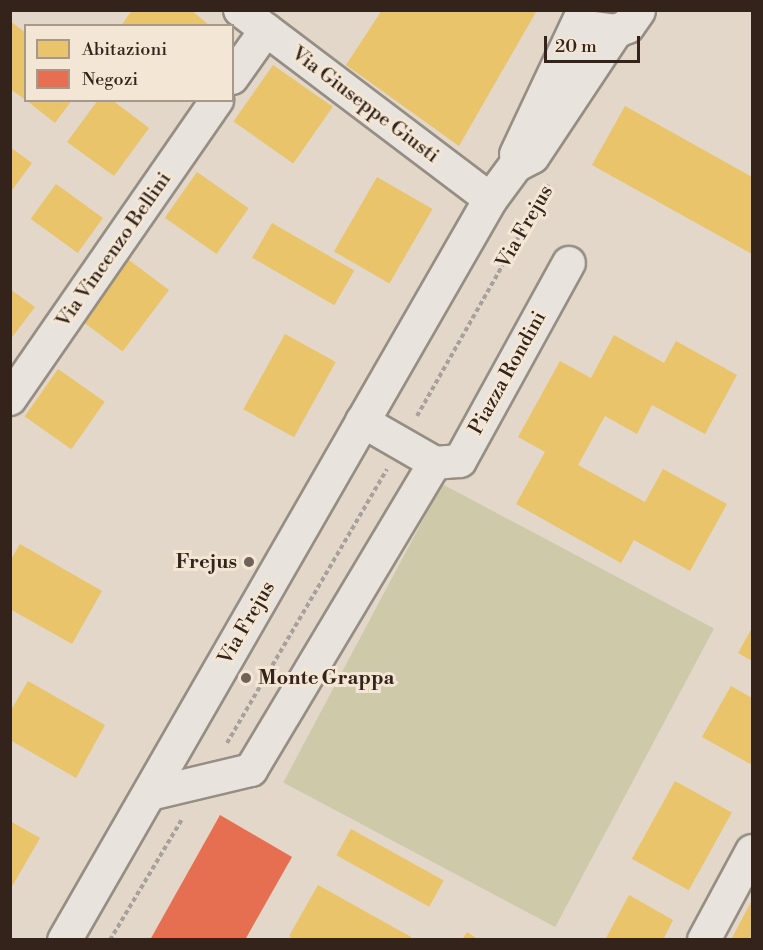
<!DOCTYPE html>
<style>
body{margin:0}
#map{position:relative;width:763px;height:950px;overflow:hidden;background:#e2d7c8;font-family:"Libre Bodoni",serif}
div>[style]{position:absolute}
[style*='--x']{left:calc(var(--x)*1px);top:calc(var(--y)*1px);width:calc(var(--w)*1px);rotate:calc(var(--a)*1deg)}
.green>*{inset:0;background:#cdc9a9;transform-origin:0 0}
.homes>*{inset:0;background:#e9c46a;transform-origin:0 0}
.shops>*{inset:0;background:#e76f51}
.path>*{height:4px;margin-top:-2px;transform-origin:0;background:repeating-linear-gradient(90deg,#a7a19c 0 4.5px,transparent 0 7.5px)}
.roads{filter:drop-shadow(2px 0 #968e84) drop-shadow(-2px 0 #968e84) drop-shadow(0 2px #968e84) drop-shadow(0 -2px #968e84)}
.minor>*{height:32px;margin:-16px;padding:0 16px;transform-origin:16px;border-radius:16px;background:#e8e3dc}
.tertiary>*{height:33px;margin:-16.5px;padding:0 16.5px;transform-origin:16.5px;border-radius:16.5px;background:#e8e3dc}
.dots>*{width:16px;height:16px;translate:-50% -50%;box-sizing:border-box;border:3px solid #f3e6d5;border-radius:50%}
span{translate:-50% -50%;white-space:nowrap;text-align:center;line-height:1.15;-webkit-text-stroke:6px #f3e6d5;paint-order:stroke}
.street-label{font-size:20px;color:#33231b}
.poi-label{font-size:20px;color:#33231b;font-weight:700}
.right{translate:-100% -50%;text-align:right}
.left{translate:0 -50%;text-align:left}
.frame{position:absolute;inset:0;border:12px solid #33231b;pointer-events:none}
.legend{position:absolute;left:24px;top:24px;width:210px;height:78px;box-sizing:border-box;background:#f3e6d5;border:2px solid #a6988b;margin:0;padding:8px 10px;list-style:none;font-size:18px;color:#33231b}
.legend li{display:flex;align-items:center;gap:12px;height:30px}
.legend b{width:30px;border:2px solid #a6988b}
.scale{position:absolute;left:544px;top:36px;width:96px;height:27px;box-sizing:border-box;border:3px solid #33231b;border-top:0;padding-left:8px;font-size:18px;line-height:21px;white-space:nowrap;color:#33231b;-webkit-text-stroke:4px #f3e6d5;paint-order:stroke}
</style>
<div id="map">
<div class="green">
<div style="left:442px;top:484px;width:308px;height:338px;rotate:28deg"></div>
</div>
<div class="homes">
<div style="clip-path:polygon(132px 10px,191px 10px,210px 26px,121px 26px)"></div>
<div style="clip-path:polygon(382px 10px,536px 12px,459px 146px,346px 65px)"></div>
<div style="clip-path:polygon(10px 21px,26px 33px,26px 100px,10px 89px)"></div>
<div style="left:273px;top:65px;width:73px;height:69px;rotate:35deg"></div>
<div style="clip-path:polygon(26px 100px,72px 100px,55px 123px)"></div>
<div style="clip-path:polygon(98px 100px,112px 100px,149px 128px,114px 176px,67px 142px)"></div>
<div style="clip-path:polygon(625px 106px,752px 177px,752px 254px,592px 165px)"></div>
<div style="clip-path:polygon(10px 147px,32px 163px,10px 193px)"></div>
<div style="left:197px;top:172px;width:63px;height:56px;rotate:35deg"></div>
<div style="left:377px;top:177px;width:64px;height:86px;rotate:30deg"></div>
<div style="left:56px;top:184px;width:58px;height:43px;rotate:36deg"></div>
<div style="left:272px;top:223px;width:95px;height:40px;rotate:30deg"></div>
<div style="left:125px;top:257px;width:55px;height:77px;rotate:37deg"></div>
<div style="clip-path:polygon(10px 289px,35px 307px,10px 340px)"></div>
<div style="left:285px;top:334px;width:58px;height:86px;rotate:29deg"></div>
<div style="clip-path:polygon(614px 335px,664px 363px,676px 341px,737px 375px,705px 434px,652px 405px,637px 434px,605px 416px,578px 465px,645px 502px,663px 469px,727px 504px,690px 571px,634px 540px,621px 563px,516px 504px,545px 452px,518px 437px,560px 361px,591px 378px)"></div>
<div style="left:58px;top:369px;width:57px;height:58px;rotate:35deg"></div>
<div style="clip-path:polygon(20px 544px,102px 591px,72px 644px,10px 609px,10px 561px)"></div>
<div style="clip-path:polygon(752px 628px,752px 661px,738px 653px)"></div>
<div style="clip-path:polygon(28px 681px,105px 725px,76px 778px,10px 740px,10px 712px)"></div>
<div style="clip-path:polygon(731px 686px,752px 698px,752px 765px,702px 737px)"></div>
<div style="left:675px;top:781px;width:65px;height:89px;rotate:29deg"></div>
<div style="clip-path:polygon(10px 821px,40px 838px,10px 890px)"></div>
<div style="left:351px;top:829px;width:106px;height:30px;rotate:29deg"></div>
<div style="clip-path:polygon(318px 885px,411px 937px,410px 940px,295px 940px,289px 936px)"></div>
<div style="clip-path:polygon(629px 895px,673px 920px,663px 940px,605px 940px)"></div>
<div style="clip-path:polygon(752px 900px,752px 940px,731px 940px)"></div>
<div style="clip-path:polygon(467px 932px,479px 940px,462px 940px)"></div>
</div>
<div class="shops">
<div style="clip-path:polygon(220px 815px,292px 857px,245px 940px,150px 940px)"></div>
</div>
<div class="path">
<div style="--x:417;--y:416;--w:266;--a:-60.4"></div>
<div style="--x:227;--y:743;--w:317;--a:-59.7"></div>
<div style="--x:110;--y:940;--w:141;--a:-59.2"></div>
</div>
<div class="roads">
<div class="minor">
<div style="--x:240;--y:10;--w:313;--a:37.1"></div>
<div style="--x:232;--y:78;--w:59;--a:-54.7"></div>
<div style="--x:10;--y:399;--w:364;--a:-55.3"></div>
<div style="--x:362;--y:421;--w:84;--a:29.9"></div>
<div style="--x:435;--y:463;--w:25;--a:-5"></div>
<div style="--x:460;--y:461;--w:226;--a:-61.2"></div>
<div style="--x:150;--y:794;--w:104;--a:-13.4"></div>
<div style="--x:251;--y:770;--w:358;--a:-59.1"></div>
<div style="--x:704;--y:940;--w:101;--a:-61.7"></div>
</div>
<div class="tertiary">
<div style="--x:594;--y:28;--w:21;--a:8"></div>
<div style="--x:615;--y:31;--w:13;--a:-23"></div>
<div style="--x:627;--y:26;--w:19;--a:-55"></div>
<div style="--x:516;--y:154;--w:150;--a:-64.8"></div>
<div style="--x:64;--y:940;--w:855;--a:-60.11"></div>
<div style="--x:490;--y:199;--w:42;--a:-53.7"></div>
<div style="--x:515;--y:165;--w:19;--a:-28"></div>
<div style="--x:532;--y:156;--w:150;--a:-56.4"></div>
</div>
</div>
<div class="dots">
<div style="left:249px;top:562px;background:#706258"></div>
<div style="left:246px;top:678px;background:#706258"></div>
</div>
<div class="street-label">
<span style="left:365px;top:105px;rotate:37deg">Via Giuseppe Giusti</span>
<span style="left:525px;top:227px;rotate:-60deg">Via Frejus</span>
<span style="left:114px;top:250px;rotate:-55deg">Via Vincenzo Bellini</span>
<span style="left:508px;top:373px;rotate:-61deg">Piazza Rondini</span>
<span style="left:247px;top:623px;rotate:-60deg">Via Frejus</span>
</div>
<div class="poi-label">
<span class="right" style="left:237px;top:562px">Frejus</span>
<span class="left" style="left:258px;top:678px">Monte Grappa</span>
</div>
<div class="frame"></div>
<ul class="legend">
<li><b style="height:16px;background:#e9c46a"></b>Abitazioni</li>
<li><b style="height:16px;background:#e76f51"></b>Negozi</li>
</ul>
<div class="scale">20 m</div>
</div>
